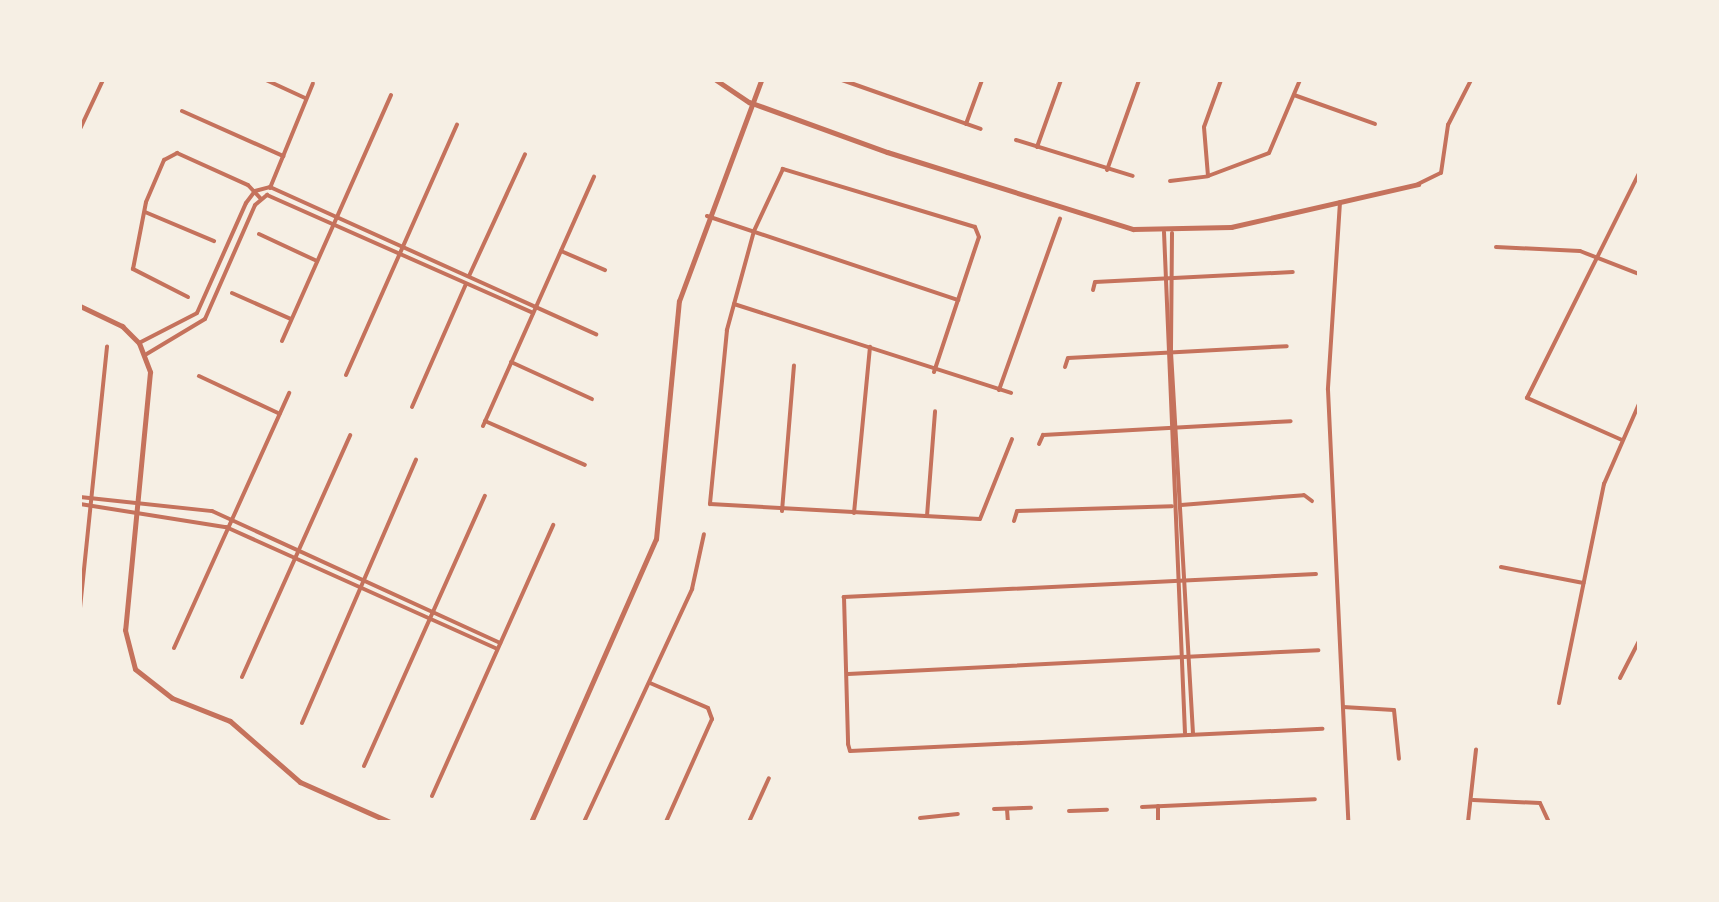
<!DOCTYPE html>
<style>
body{margin:0}
#map{position:relative;width:1719px;height:902px;overflow:hidden;background:#f6efe4;font-family:"Noto Sans",sans-serif}
div>[style]{position:absolute}
[style*='--x']{left:calc(var(--x)*1px);top:calc(var(--y)*1px);width:calc(var(--w)*1px);rotate:calc(var(--a)*1deg)}
.minor>*{height:4px;margin:-2px;padding:0 2px;transform-origin:2px;border-radius:2px;background:#c5725c}
.tertiary>*{height:5px;margin:-2.5px;padding:0 2.5px;transform-origin:2.5px;border-radius:2.5px;background:#c5725c}
span{translate:-50% -50%;white-space:nowrap;text-align:center;line-height:1.15;-webkit-text-stroke:6px #f6efe4;paint-order:stroke}
.frame{position:absolute;inset:0;border:82px solid #f6efe4;pointer-events:none}
</style>
<div id="map">
<div class="minor">
<div style="--x:266;--y:80;--w:43;--a:24.8"></div>
<div style="--x:842;--y:80;--w:147;--a:19.4"></div>
<div style="--x:1294;--y:95;--w:86;--a:19.7"></div>
<div style="--x:182;--y:111;--w:111;--a:24"></div>
<div style="--x:966;--y:124;--w:47;--a:-70"></div>
<div style="--x:80;--y:129;--w:54;--a:-64.9"></div>
<div style="--x:1016;--y:140;--w:122;--a:17.1"></div>
<div style="--x:1037;--y:147;--w:71;--a:-70.3"></div>
<div style="--x:1107;--y:170;--w:96;--a:-70.4"></div>
<div style="--x:1208;--y:176;--w:49;--a:-94.7"></div>
<div style="--x:1204;--y:127;--w:50;--a:-70.1"></div>
<div style="--x:1170;--y:181;--w:38;--a:-7"></div>
<div style="--x:1208;--y:176;--w:65;--a:-20.7"></div>
<div style="--x:1269;--y:153;--w:79;--a:-67"></div>
<div style="--x:1418;--y:184;--w:25;--a:-26"></div>
<div style="--x:1441;--y:173;--w:49;--a:-81.7"></div>
<div style="--x:1448;--y:125;--w:51;--a:-62.9"></div>
<div style="--x:270;--y:188;--w:113;--a:-67.7"></div>
<div style="--x:1340;--y:202;--w:188;--a:93.7"></div>
<div style="--x:1328;--y:390;--w:432;--a:87.3"></div>
<div style="--x:145;--y:212;--w:75;--a:22.8"></div>
<div style="--x:707;--y:216;--w:265;--a:18.5"></div>
<div style="--x:1164;--y:232;--w:501;--a:87.6"></div>
<div style="--x:1172;--y:233;--w:119;--a:90.5"></div>
<div style="--x:1171;--y:352;--w:382;--a:86.7"></div>
<div style="--x:259;--y:234;--w:64;--a:25"></div>
<div style="--x:1496;--y:247;--w:84;--a:2.7"></div>
<div style="--x:1580;--y:251;--w:63;--a:21.3"></div>
<div style="--x:561;--y:251;--w:48;--a:23.4"></div>
<div style="--x:469;--y:276;--w:134;--a:-65.3"></div>
<div style="--x:1093;--y:290;--w:8;--a:-76"></div>
<div style="--x:1095;--y:282;--w:198;--a:-2.9"></div>
<div style="--x:232;--y:293;--w:64;--a:23.8"></div>
<div style="--x:188;--y:297;--w:62;--a:-153"></div>
<div style="--x:133;--y:269;--w:68;--a:-79"></div>
<div style="--x:146;--y:202;--w:46;--a:-66.8"></div>
<div style="--x:164;--y:160;--w:15;--a:-28"></div>
<div style="--x:177;--y:153;--w:78;--a:24.3"></div>
<div style="--x:248;--y:185;--w:18;--a:47"></div>
<div style="--x:734;--y:304;--w:291;--a:17.8"></div>
<div style="--x:282;--y:341;--w:269;--a:-66.1"></div>
<div style="--x:139;--y:343;--w:65;--a:-27.3"></div>
<div style="--x:197;--y:313;--w:120;--a:-66"></div>
<div style="--x:246;--y:203;--w:15;--a:-53"></div>
<div style="--x:255;--y:191;--w:16;--a:-15"></div>
<div style="--x:270;--y:187;--w:358;--a:24.3"></div>
<div style="--x:145;--y:355;--w:70;--a:-31"></div>
<div style="--x:205;--y:319;--w:124;--a:-66.3"></div>
<div style="--x:255;--y:205;--w:16;--a:-40"></div>
<div style="--x:267;--y:195;--w:291;--a:23.9"></div>
<div style="--x:511;--y:362;--w:89;--a:24.6"></div>
<div style="--x:1065;--y:367;--w:9;--a:-72"></div>
<div style="--x:1068;--y:358;--w:219;--a:-3.1"></div>
<div style="--x:934;--y:372;--w:142;--a:-71.6"></div>
<div style="--x:979;--y:237;--w:11;--a:-112"></div>
<div style="--x:975;--y:227;--w:201;--a:-163.2"></div>
<div style="--x:783;--y:169;--w:68;--a:115.1"></div>
<div style="--x:754;--y:231;--w:103;--a:105.3"></div>
<div style="--x:727;--y:330;--w:175;--a:95.6"></div>
<div style="--x:710;--y:504;--w:270;--a:3.2"></div>
<div style="--x:980;--y:519;--w:86;--a:-68.2"></div>
<div style="--x:346;--y:375;--w:274;--a:-66.1"></div>
<div style="--x:199;--y:376;--w:89;--a:25.1"></div>
<div style="--x:999;--y:390;--w:182;--a:-70.4"></div>
<div style="--x:412;--y:407;--w:134;--a:-66.3"></div>
<div style="--x:485;--y:421;--w:109;--a:23.7"></div>
<div style="--x:483;--y:426;--w:273;--a:-66"></div>
<div style="--x:1622;--y:440;--w:104;--a:-156.1"></div>
<div style="--x:1527;--y:398;--w:251;--a:-63.5"></div>
<div style="--x:1039;--y:444;--w:10;--a:-66"></div>
<div style="--x:1043;--y:435;--w:248;--a:-3.2"></div>
<div style="--x:80;--y:497;--w:133;--a:6.1"></div>
<div style="--x:212;--y:511;--w:317;--a:24.6"></div>
<div style="--x:80;--y:504;--w:148;--a:9"></div>
<div style="--x:226;--y:527;--w:297;--a:24.2"></div>
<div style="--x:1181;--y:505;--w:123;--a:-4.6"></div>
<div style="--x:1304;--y:495;--w:10;--a:37"></div>
<div style="--x:782;--y:511;--w:146;--a:-85.3"></div>
<div style="--x:854;--y:513;--w:167;--a:-84.5"></div>
<div style="--x:927;--y:516;--w:105;--a:-85.6"></div>
<div style="--x:1014;--y:521;--w:10;--a:-73"></div>
<div style="--x:1017;--y:511;--w:155;--a:-1.8"></div>
<div style="--x:1501;--y:567;--w:84;--a:11"></div>
<div style="--x:1316;--y:574;--w:473;--a:177.2"></div>
<div style="--x:844;--y:597;--w:147;--a:88.4"></div>
<div style="--x:848;--y:744;--w:7;--a:74"></div>
<div style="--x:850;--y:751;--w:473;--a:-2.7"></div>
<div style="--x:80;--y:608;--w:263;--a:-84.1"></div>
<div style="--x:174;--y:648;--w:280;--a:-65.7"></div>
<div style="--x:848;--y:674;--w:471;--a:-2.9"></div>
<div style="--x:242;--y:677;--w:265;--a:-65.9"></div>
<div style="--x:1620;--y:678;--w:42;--a:-62.8"></div>
<div style="--x:650;--y:683;--w:63;--a:23.3"></div>
<div style="--x:708;--y:708;--w:12;--a:70"></div>
<div style="--x:712;--y:719;--w:113;--a:114.1"></div>
<div style="--x:1559;--y:703;--w:224;--a:-78.4"></div>
<div style="--x:1604;--y:484;--w:87;--a:-66.4"></div>
<div style="--x:1343;--y:707;--w:51;--a:3.4"></div>
<div style="--x:1394;--y:710;--w:49;--a:84.2"></div>
<div style="--x:302;--y:723;--w:287;--a:-66.6"></div>
<div style="--x:364;--y:766;--w:296;--a:-65.9"></div>
<div style="--x:432;--y:796;--w:297;--a:-65.9"></div>
<div style="--x:1473;--y:800;--w:67;--a:2.6"></div>
<div style="--x:1540;--y:803;--w:21;--a:65"></div>
<div style="--x:1158;--y:806;--w:16;--a:90"></div>
<div style="--x:1142;--y:807;--w:173;--a:-2.6"></div>
<div style="--x:994;--y:809;--w:37;--a:-2"></div>
<div style="--x:1007;--y:809;--w:13;--a:86"></div>
<div style="--x:1069;--y:811;--w:38;--a:-2"></div>
<div style="--x:920;--y:818;--w:38;--a:-6"></div>
<div style="--x:584;--y:822;--w:257;--a:-65.1"></div>
<div style="--x:692;--y:589;--w:56;--a:-77.7"></div>
<div style="--x:749;--y:822;--w:48;--a:-65.6"></div>
<div style="--x:1468;--y:822;--w:73;--a:-83.7"></div>
</div>
<div class="tertiary">
<div style="--x:716;--y:80;--w:40;--a:34"></div>
<div style="--x:749;--y:102;--w:147;--a:19.9"></div>
<div style="--x:887;--y:152;--w:258;--a:17.4"></div>
<div style="--x:1133;--y:229;--w:98;--a:-1.2"></div>
<div style="--x:1231;--y:227;--w:192;--a:-12.9"></div>
<div style="--x:80;--y:306;--w:47;--a:25.5"></div>
<div style="--x:122;--y:326;--w:24;--a:45"></div>
<div style="--x:139;--y:343;--w:31;--a:69"></div>
<div style="--x:150;--y:372;--w:259;--a:95.5"></div>
<div style="--x:125;--y:630;--w:40;--a:75.6"></div>
<div style="--x:135;--y:669;--w:47;--a:38.1"></div>
<div style="--x:172;--y:698;--w:62;--a:21.6"></div>
<div style="--x:230;--y:721;--w:93;--a:41.1"></div>
<div style="--x:300;--y:782;--w:98;--a:24"></div>
<div style="--x:531;--y:822;--w:309;--a:-66.2"></div>
<div style="--x:656;--y:539;--w:239;--a:-84.5"></div>
<div style="--x:679;--y:301;--w:236;--a:-69.6"></div>
</div>
<div class="frame"></div>
</div>
